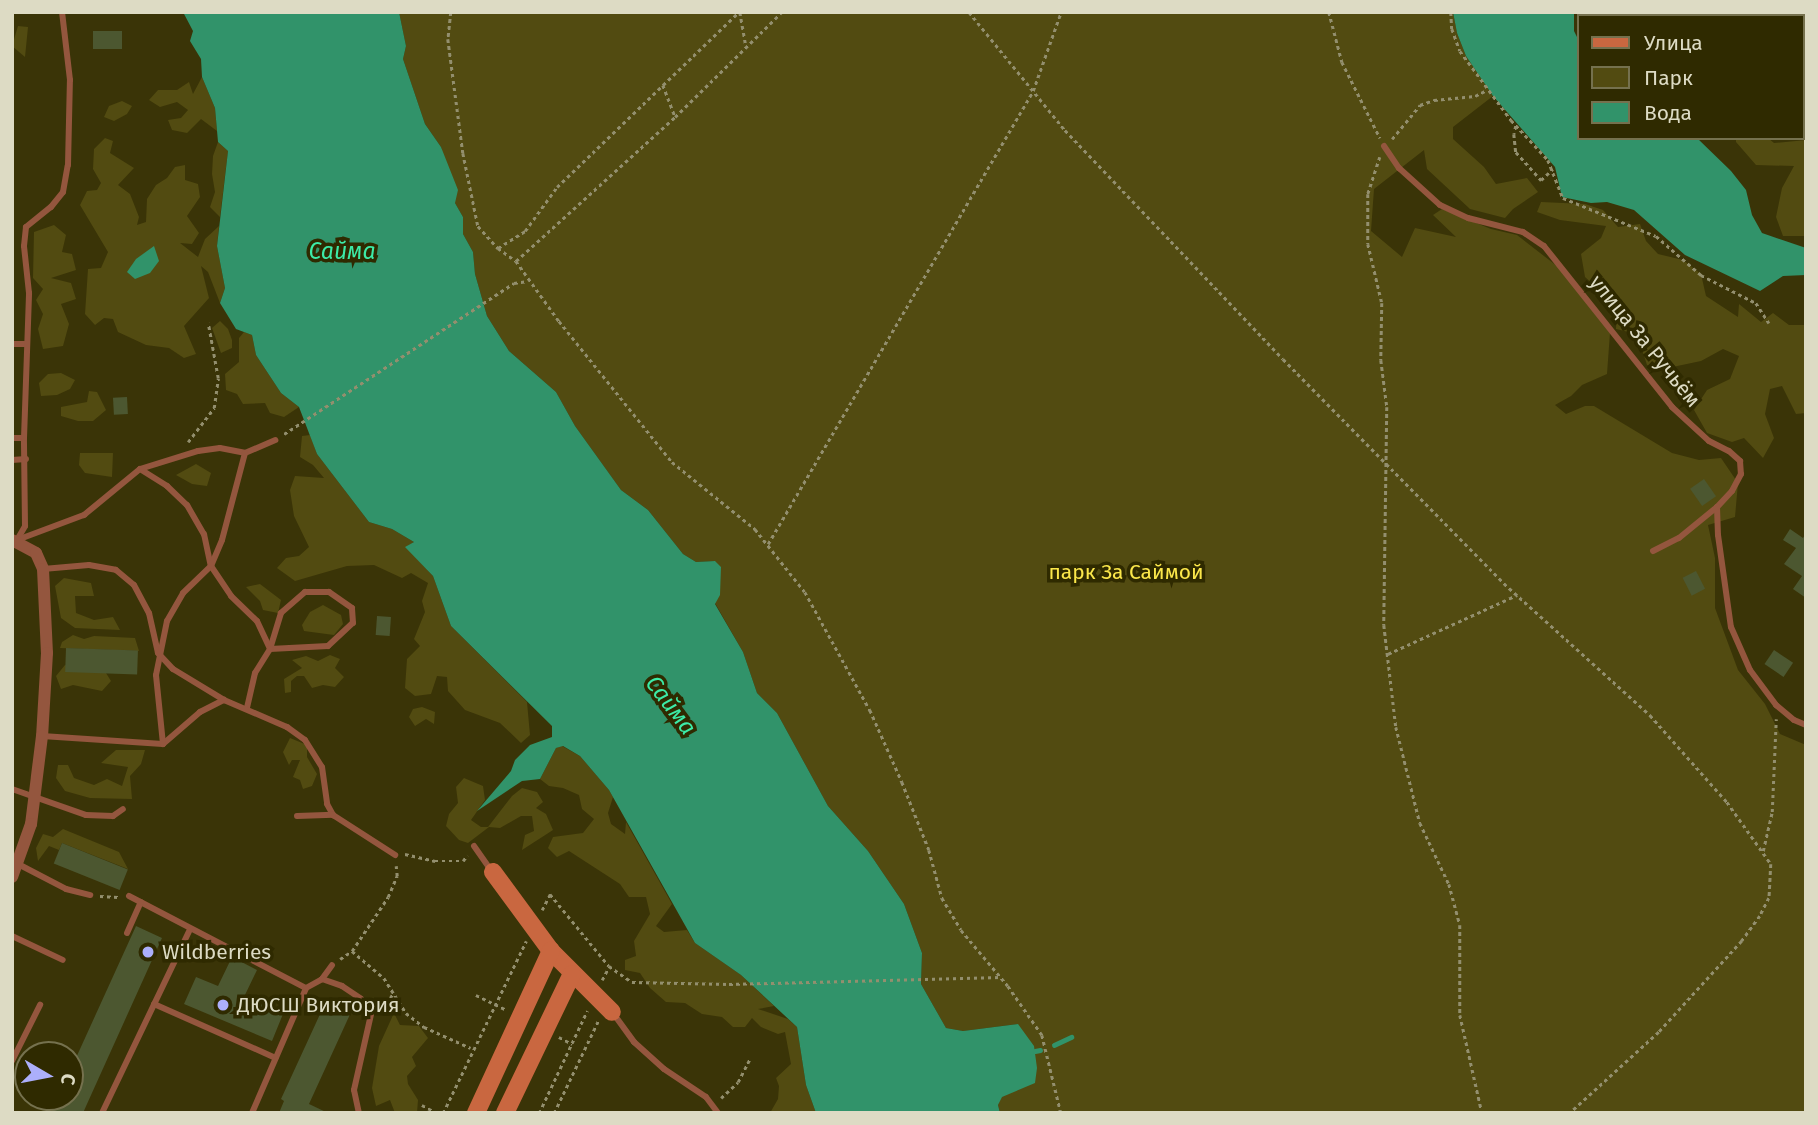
<!DOCTYPE html>
<meta charset="utf-8">
<style>
body{margin:0}
#map{position:relative;width:1818px;height:1125px;overflow:hidden;background:#3a3407;font-family:"Fira Sans",sans-serif}
div>[style]{position:absolute}
[style*='--x']{left:calc(var(--x)*1px);top:calc(var(--y)*1px);width:calc(var(--w)*1px);rotate:calc(var(--a)*1deg)}
.green>*{inset:0;background:#524b11}
.water>*{inset:0;background:#31936a}
.stream>*{height:4.5px;margin:-2.25px;padding:0 2.25px;transform-origin:2.25px;border-radius:2.25px;background:#31936a}
.building>*{inset:0;background:#4c5730;transform-origin:0 0}
.path>*{height:2.5px;margin-top:-1.25px;transform-origin:0;background:repeating-linear-gradient(90deg,#938f6e 0 3.5px,transparent 0 7px)}
.lane>*{height:6px;margin:-3px;padding:0 3px;transform-origin:3px;border-radius:3px;background:#94563e}
.street>*{height:12px;margin:-6px;padding:0 6px;transform-origin:6px;border-radius:6px;background:#94563e}
.secondary>*{height:18px;margin:-9px;padding:0 9px;transform-origin:9px;border-radius:9px;background:#c96740}
.dots>*{width:19px;height:19px;translate:-50% -50%;box-sizing:border-box;border:4px solid #2f2a00;border-radius:50%}
span{translate:-50% -50%;white-space:nowrap;text-align:center;line-height:1.15;-webkit-text-stroke:7px #2f2a00;paint-order:stroke}
.street-label{font-size:21px;color:#dddbc4}
.park-label{font-size:21px;color:#fbe74a}
.poi-label{font-size:21px;color:#dddbc4}
.left{translate:0 -50%;text-align:left}
.water-label{font-size:23px;color:#3ceba7;font-style:italic}
.frame{position:absolute;inset:0;border:14px solid #dddbc4;pointer-events:none}
.legend{position:absolute;left:1577px;top:14px;width:228px;height:126px;box-sizing:border-box;background:#2f2a00;border:2px solid #75714e;margin:0;padding:9px 12px;list-style:none;font-size:21px;color:#dddbc4}
.legend li{display:flex;align-items:center;gap:14px;height:35px}
.legend b{width:35px;border:2px solid #75714e}
.north{position:absolute;left:14px;top:1041px;width:70px;height:70px;box-sizing:border-box;background:#2f2a00;border:2px solid #75714e;border-radius:50%;rotate:100deg;font-size:19px;font-weight:700;line-height:28px;text-align:center;color:#dddbc4}
.north::after{content:'';display:block;margin:auto;width:24px;height:32px;background:#acaffb;clip-path:polygon(50% 0,100% 100%,50% 72%,0 100%)}
</style>
<div id="map">
<div class="green">
<div style="clip-path:polygon(399px 12px,1453px 12px,1457px 33px,1466px 56px,1493px 96px,1453px 127px,1453px 139px,1484px 167px,1496px 184px,1527px 178px,1538px 192px,1513px 209px,1505px 218px,1470px 209px,1427px 169px,1424px 150px,1374px 189px,1371px 231px,1402px 257px,1415px 228px,1456px 237px,1433px 215px,1442px 209px,1491px 229px,1517px 235px,1571px 277px,1610px 333px,1607px 374px,1582px 385px,1571px 396px,1555px 405px,1566px 414px,1585px 406px,1594px 406px,1672px 453px,1699px 460px,1721px 458px,1738px 483px,1735px 517px,1708px 525px,1715px 558px,1715px 608px,1738px 670px,1765px 704px,1780px 734px,1806px 745px,1806px 1113px,1000px 1113px,998px 1105px,1018px 1024px,963px 1031px,946px 1028px,921px 984px,922px 953px,904px 904px,868px 851px,828px 806px,777px 713px,757px 693px,743px 652px,715px 603px,715px 561px,696px 562px,683px 554px,648px 510px,621px 490px,575px 426px,556px 392px,509px 351px,487px 316px,475px 274px,473px 252px,463px 234px,463px 217px,455px 203px,441px 147px,425px 124px,403px 59px,406px 46px)"></div>
<div style="clip-path:polygon(18px 26px,28px 27px,25px 57px,12px 46px)"></div>
<div style="clip-path:polygon(202px 77px,215px 108px,217px 131px,201px 119px,187px 133px,172px 130px,168px 120px,181px 118px,188px 110px,177px 102px,160px 107px,149px 100px,158px 90px,177px 90px,189px 82px,193px 94px)"></div>
<div style="clip-path:polygon(122px 101px,132px 106px,127px 114px,114px 121px,104px 117px,109px 106px)"></div>
<div style="clip-path:polygon(105px 138px,113px 141px,110px 153px,134px 168px,118px 185px,130px 194px,139px 217px,137px 225px,146px 222px,147px 199px,156px 185px,167px 178px,175px 167px,185px 165px,185px 180px,198px 184px,200px 197px,187px 216px,199px 233px,192px 244px,180px 243px,198px 257px,205px 239px,219px 226px,217px 246px,225px 288px,220px 303px,208px 272px,201px 266px,209px 298px,184px 326px,196px 354px,184px 358px,169px 348px,146px 345px,118px 332px,113px 319px,104px 318px,95px 325px,85px 314px,88px 269px,101px 268px,108px 252px,80px 205px,87px 191px,97px 190px,101px 183px,93px 169px,94px 149px)"></div>
<div style="clip-path:polygon(1736px 138px,1768px 138px,1774px 143px,1806px 140px,1806px 236px,1783px 236px,1776px 217px,1782px 188px,1794px 166px,1756px 165px,1736px 142px)"></div>
<div style="clip-path:polygon(218px 142px,228px 151px,220px 217px,210px 207px,215px 192px,212px 174px,213px 156px)"></div>
<div style="clip-path:polygon(1541px 202px,1585px 204px,1603px 210px,1618px 227px,1640px 224px,1646px 241px,1658px 254px,1683px 260px,1701px 274px,1706px 296px,1738px 317px,1739px 304px,1761px 322px,1773px 313px,1789px 325px,1806px 325px,1806px 413px,1796px 414px,1782px 386px,1770px 389px,1765px 414px,1774px 438px,1763px 458px,1744px 438px,1732px 442px,1707px 433px,1694px 410px,1707px 390px,1730px 379px,1739px 356px,1723px 349px,1701px 361px,1663px 369px,1647px 365px,1637px 334px,1616px 329px,1617px 306px,1585px 277px,1581px 254px,1601px 238px,1606px 226px,1560px 220px,1537px 212px)"></div>
<div style="clip-path:polygon(54px 225px,66px 235px,62px 252px,72px 254px,76px 270px,51px 278px,71px 283px,76px 299px,61px 304px,69px 324px,63px 346px,43px 349px,38px 329px,43px 314px,36px 300px,43px 289px,33px 278px,34px 232px)"></div>
<div style="clip-path:polygon(220px 321px,228px 329px,232px 340px,232px 348px,221px 353px,212px 328px)"></div>
<div style="clip-path:polygon(244px 332px,252px 335px,256px 355px,281px 393px,299px 407px,284px 417px,270px 413px,265px 403px,243px 404px,237px 394px,226px 390px,225px 374px,239px 362px,239px 338px)"></div>
<div style="clip-path:polygon(61px 373px,75px 380px,70px 389px,57px 395px,41px 396px,39px 383px,48px 374px)"></div>
<div style="clip-path:polygon(89px 391px,97px 392px,106px 410px,93px 421px,78px 421px,61px 416px,61px 407px,87px 402px)"></div>
<div style="clip-path:polygon(310px 435px,317px 454px,369px 522px,392px 529px,414px 542px,406px 547px,433px 576px,451px 626px,527px 702px,530px 735px,521px 743px,500px 723px,465px 710px,448px 691px,447px 677px,437px 676px,431px 694px,415px 696px,405px 688px,407px 659px,420px 646px,414px 639px,425px 612px,422px 601px,428px 583px,411px 573px,402px 578px,374px 565px,347px 566px,295px 581px,277px 568px,286px 558px,299px 556px,309px 547px,294px 516px,290px 490px,295px 476px,324px 478px,313px 465px,300px 457px,302px 436px)"></div>
<div style="clip-path:polygon(80px 453px,113px 453px,112px 477px,85px 473px,79px 465px)"></div>
<div style="clip-path:polygon(196px 464px,211px 473px,207px 486px,192px 484px,176px 475px)"></div>
<div style="clip-path:polygon(64px 578px,91px 583px,94px 596px,75px 596px,76px 613px,94px 620px,113px 617px,120px 630px,75px 628px,61px 618px,55px 586px)"></div>
<div style="clip-path:polygon(260px 584px,281px 600px,278px 613px,263px 610px,260px 601px,246px 587px)"></div>
<div style="clip-path:polygon(323px 605px,341px 615px,343px 624px,334px 635px,304px 631px,302px 625px,310px 612px)"></div>
<div style="clip-path:polygon(73px 635px,84px 639px,94px 636px,135px 638px,139px 651px,60px 648px,62px 642px)"></div>
<div style="clip-path:polygon(330px 655px,340px 659px,335px 668px,344px 677px,335px 687px,323px 685px,312px 688px,304px 676px,297px 676px,291px 681px,291px 692px,285px 693px,284px 679px,302px 668px,292px 660px,306px 656px,318px 661px)"></div>
<div style="clip-path:polygon(65px 665px,106px 673px,111px 681px,102px 691px,73px 685px,61px 689px,56px 676px)"></div>
<div style="clip-path:polygon(422px 707px,435px 712px,434px 724px,426px 719px,415px 726px,409px 717px,413px 709px)"></div>
<div style="clip-path:polygon(290px 738px,307px 745px,307px 757px,317px 774px,312px 786px,303px 789px,300px 780px,293px 777px,300px 760px,292px 760px,289px 765px,283px 752px)"></div>
<div style="clip-path:polygon(562px 746px,580px 756px,609px 790px,613px 797px,608px 813px,611px 824px,625px 834px,626px 822px,672px 904px,656px 926px,664px 932px,687px 930px,695px 943px,741px 975px,774px 1006px,758px 1009px,788px 1019px,797px 1027px,806px 1085px,816px 1113px,770px 1113px,778px 1099px,779px 1086px,776px 1078px,791px 1064px,785px 1032px,778px 1034px,761px 1027px,752px 1018px,745px 1027px,733px 1027px,722px 1017px,702px 1014px,685px 1003px,666px 1002px,650px 988px,640px 973px,625px 970px,625px 960px,636px 956px,634px 941px,650px 914px,646px 897px,629px 897px,620px 884px,569px 851px,557px 857px,548px 848px,553px 837px,583px 833px,594px 819px,582px 809px,579px 795px,563px 788px,549px 786px,540px 779px,556px 748px)"></div>
<div style="clip-path:polygon(116px 750px,145px 750px,141px 764px,130px 776px,132px 799px,90px 798px,65px 791px,56px 778px,58px 765px,68px 765px,74px 778px,94px 785px,107px 779px,122px 786px,128px 767px,101px 763px)"></div>
<div style="clip-path:polygon(464px 778px,483px 786px,485px 800px,471px 820px,481px 827px,488px 827px,512px 796px,522px 788px,537px 792px,543px 802px,536px 808px,546px 814px,553px 830px,522px 850px,525px 835px,534px 831px,532px 816px,521px 816px,500px 828px,489px 827px,468px 843px,459px 840px,446px 826px,449px 814px,458px 803px,456px 787px)"></div>
<div style="clip-path:polygon(63px 829px,119px 852px,128px 869px,62px 843px,59px 850px,49px 846px,38px 861px,36px 848px,43px 834px,53px 837px)"></div>
<div style="clip-path:polygon(394px 1013px,400px 1025px,419px 1026px,428px 1038px,412px 1057px,416px 1066px,407px 1076px,408px 1084px,418px 1100px,417px 1113px,395px 1113px,390px 1100px,376px 1106px,372px 1088px,379px 1046px)"></div>
</div>
<div class="water">
<div style="clip-path:polygon(183px 12px,399px 12px,406px 46px,403px 59px,425px 124px,441px 147px,458px 190px,455px 203px,463px 217px,463px 234px,473px 252px,475px 274px,487px 316px,509px 351px,556px 392px,575px 426px,621px 490px,648px 510px,683px 554px,696px 562px,715px 561px,721px 567px,720px 595px,715px 604px,743px 652px,757px 693px,777px 713px,828px 806px,868px 851px,904px 904px,922px 953px,921px 984px,946px 1028px,963px 1031px,1018px 1024px,1034px 1046px,1037px 1068px,1035px 1083px,1002px 1097px,998px 1105px,1000px 1113px,816px 1113px,806px 1085px,797px 1027px,741px 975px,695px 943px,609px 790px,580px 756px,563px 746px,556px 748px,540px 779px,522px 781px,477px 811px,511px 771px,515px 760px,530px 745px,552px 737px,552px 726px,451px 626px,433px 576px,405px 547px,414px 542px,392px 529px,369px 522px,317px 454px,299px 407px,281px 393px,256px 355px,252px 335px,236px 329px,220px 303px,225px 288px,217px 246px,228px 151px,218px 142px,215px 108px,202px 77px,201px 59px,190px 41px,193px 31px)"></div>
<div style="clip-path:polygon(1453px 12px,1574px 12px,1574px 31px,1578px 39px,1578px 138px,1697px 138px,1731px 171px,1746px 190px,1752px 215px,1762px 233px,1806px 248px,1806px 275px,1783px 276px,1760px 291px,1685px 255px,1634px 210px,1607px 202px,1591px 203px,1562px 197px,1555px 167px,1493px 96px,1466px 56px,1457px 33px)"></div>
<div style="clip-path:polygon(154px 246px,159px 261px,150px 273px,135px 279px,127px 272px,136px 259px)"></div>
</div>
<div class="stream">
<div style="--x:1054;--y:1045;--w:19;--a:-25"></div>
<div style="--x:1035;--y:1051;--w:5;--a:-11"></div>
</div>
<div class="building">
<div style="left:93px;top:31px;width:29px;height:18px"></div>
<div style="left:127px;top:397px;width:17px;height:14px;rotate:87deg"></div>
<div style="left:1704px;top:479px;width:21px;height:17px;rotate:55deg"></div>
<div style="clip-path:polygon(1790px 529px,1803px 538px,1806px 533px,1806px 598px,1793px 589px,1802px 576px,1784px 564px,1796px 548px,1783px 540px)"></div>
<div style="left:1696px;top:571px;width:20px;height:15px;rotate:63deg"></div>
<div style="left:377px;top:616px;width:14px;height:19px;rotate:4deg"></div>
<div style="left:66px;top:648px;width:72px;height:24px;rotate:2deg"></div>
<div style="left:1774px;top:650px;width:23px;height:17px;rotate:34deg"></div>
<div style="left:62px;top:843px;width:71px;height:22px;rotate:22deg"></div>
<div style="clip-path:polygon(136px 926px,162px 938px,87px 1104px,83px 1113px,51px 1113px,58px 1097px,70px 1097px,70px 1071px)"></div>
<div style="clip-path:polygon(232px 957px,257px 970px,244px 997px,283px 1014px,272px 1041px,184px 1004px,196px 977px,218px 986px)"></div>
<div style="clip-path:polygon(327px 999px,352px 1010px,309px 1104px,328px 1113px,279px 1113px,284px 1101px,281px 1099px)"></div>
</div>
<div class="path">
<div style="--x:451;--y:12;--w:27;--a:96"></div>
<div style="--x:448;--y:39;--w:115;--a:82.5"></div>
<div style="--x:463;--y:153;--w:75;--a:78.4"></div>
<div style="--x:478;--y:226;--w:30;--a:48"></div>
<div style="--x:498;--y:248;--w:22;--a:36"></div>
<div style="--x:516;--y:261;--w:74;--a:54.4"></div>
<div style="--x:559;--y:321;--w:181;--a:51.3"></div>
<div style="--x:672;--y:462;--w:107;--a:38.9"></div>
<div style="--x:755;--y:529;--w:80;--a:51.6"></div>
<div style="--x:805;--y:592;--w:135;--a:61.2"></div>
<div style="--x:870;--y:710;--w:79;--a:66"></div>
<div style="--x:902;--y:782;--w:73;--a:68.3"></div>
<div style="--x:929;--y:850;--w:50;--a:74.8"></div>
<div style="--x:942;--y:898;--w:37;--a:59"></div>
<div style="--x:961;--y:930;--w:73;--a:50"></div>
<div style="--x:1008;--y:986;--w:60;--a:55.2"></div>
<div style="--x:1042;--y:1035;--w:80;--a:76.3"></div>
<div style="--x:740;--y:12;--w:36;--a:80"></div>
<div style="--x:969;--y:12;--w:152;--a:50.9"></div>
<div style="--x:1065;--y:130;--w:316;--a:46.4"></div>
<div style="--x:1283;--y:359;--w:322;--a:45.4"></div>
<div style="--x:1509;--y:588;--w:190;--a:42"></div>
<div style="--x:1650;--y:715;--w:116;--a:48.5"></div>
<div style="--x:1727;--y:802;--w:76;--a:54.6"></div>
<div style="--x:1771;--y:864;--w:34;--a:93"></div>
<div style="--x:1769;--y:898;--w:20;--a:117"></div>
<div style="--x:1760;--y:916;--w:31;--a:126"></div>
<div style="--x:1742;--y:941;--w:123;--a:132.4"></div>
<div style="--x:1659;--y:1032;--w:120;--a:137.7"></div>
<div style="--x:1329;--y:12;--w:52;--a:75.4"></div>
<div style="--x:1342;--y:62;--w:85;--a:63.4"></div>
<div style="--x:1451;--y:12;--w:17;--a:87"></div>
<div style="--x:1452;--y:29;--w:23;--a:70"></div>
<div style="--x:1460;--y:51;--w:86;--a:53.5"></div>
<div style="--x:1511;--y:120;--w:54;--a:47.2"></div>
<div style="--x:1548;--y:160;--w:41;--a:68.5"></div>
<div style="--x:1563;--y:198;--w:100;--a:22.2"></div>
<div style="--x:1656;--y:236;--w:60;--a:40.9"></div>
<div style="--x:1701;--y:275;--w:62;--a:27"></div>
<div style="--x:1756;--y:303;--w:24;--a:57"></div>
<div style="--x:663;--y:85;--w:34;--a:69"></div>
<div style="--x:1516;--y:126;--w:8;--a:104"></div>
<div style="--x:1514;--y:134;--w:18;--a:84"></div>
<div style="--x:1516;--y:152;--w:38;--a:48"></div>
<div style="--x:1541;--y:180;--w:16;--a:-43"></div>
<div style="--x:1392;--y:139;--w:44;--a:-50.5"></div>
<div style="--x:1420;--y:105;--w:15;--a:-20"></div>
<div style="--x:1434;--y:100;--w:41;--a:-5.6"></div>
<div style="--x:1475;--y:96;--w:13;--a:-27"></div>
<div style="--x:1380;--y:157;--w:39;--a:108"></div>
<div style="--x:1368;--y:194;--w:50;--a:90"></div>
<div style="--x:1368;--y:244;--w:61;--a:76.7"></div>
<div style="--x:1382;--y:303;--w:57;--a:91"></div>
<div style="--x:1381;--y:360;--w:47;--a:82.7"></div>
<div style="--x:1387;--y:407;--w:218;--a:90.8"></div>
<div style="--x:1384;--y:625;--w:103;--a:83.3"></div>
<div style="--x:1396;--y:727;--w:99;--a:76"></div>
<div style="--x:1420;--y:823;--w:68;--a:64.6"></div>
<div style="--x:1449;--y:884;--w:42;--a:75"></div>
<div style="--x:1460;--y:925;--w:90;--a:90"></div>
<div style="--x:1460;--y:1015;--w:100;--a:77.3"></div>
<div style="--x:498;--y:248;--w:32;--a:-32"></div>
<div style="--x:525;--y:231;--w:54;--a:-54"></div>
<div style="--x:557;--y:187;--w:252;--a:-43.9"></div>
<div style="--x:516;--y:261;--w:215;--a:-42.2"></div>
<div style="--x:675;--y:117;--w:150;--a:-44.5"></div>
<div style="--x:284;--y:434;--w:275;--a:-33.3"></div>
<div style="--x:514;--y:283;--w:14;--a:-8"></div>
<div style="--x:188;--y:442;--w:43;--a:-52.6"></div>
<div style="--x:214;--y:408;--w:30;--a:-82"></div>
<div style="--x:218;--y:378;--w:56;--a:-100.3"></div>
<div style="--x:768;--y:544;--w:525;--a:-59.67"></div>
<div style="--x:1033;--y:91;--w:84;--a:-70.5"></div>
<div style="--x:1388;--y:654;--w:142;--a:-24.6"></div>
<div style="--x:1763;--y:851;--w:40;--a:-77"></div>
<div style="--x:1772;--y:812;--w:93;--a:-87.5"></div>
<div style="--x:405;--y:854;--w:31;--a:13"></div>
<div style="--x:435;--y:861;--w:28;--a:0"></div>
<div style="--x:463;--y:861;--w:7;--a:-56"></div>
<div style="--x:100;--y:896;--w:18;--a:3"></div>
<div style="--x:542;--y:910;--w:18;--a:-63"></div>
<div style="--x:550;--y:894;--w:93;--a:50.7"></div>
<div style="--x:609;--y:966;--w:28;--a:35"></div>
<div style="--x:632;--y:982;--w:97;--a:1.2"></div>
<div style="--x:729;--y:984;--w:272;--a:-1.5"></div>
<div style="--x:352;--y:951;--w:42;--a:40.2"></div>
<div style="--x:384;--y:978;--w:41;--a:57.8"></div>
<div style="--x:406;--y:1013;--w:23;--a:38"></div>
<div style="--x:424;--y:1027;--w:51;--a:24.1"></div>
<div style="--x:340;--y:959;--w:14;--a:-34"></div>
<div style="--x:352;--y:951;--w:65;--a:-56.3"></div>
<div style="--x:388;--y:897;--w:23;--a:-67"></div>
<div style="--x:397;--y:876;--w:10;--a:-96"></div>
<div style="--x:602;--y:980;--w:15;--a:-62"></div>
<div style="--x:476;--y:995;--w:34;--a:26"></div>
<div style="--x:383;--y:1010;--w:21;--a:-59"></div>
<div style="--x:559;--y:1037;--w:15;--a:28"></div>
<div style="--x:721;--y:1098;--w:23;--a:-43"></div>
<div style="--x:738;--y:1082;--w:27;--a:-63"></div>
<div style="--x:422;--y:1105;--w:17;--a:28"></div>
<div style="--x:443;--y:1113;--w:191;--a:-64.2"></div>
<div style="--x:539;--y:1113;--w:113;--a:-64.8"></div>
<div style="--x:554;--y:1113;--w:102;--a:-64.4"></div>
</div>
<div class="lane">
<div style="--x:1384;--y:146;--w:27;--a:56"></div>
<div style="--x:1399;--y:168;--w:55;--a:42.1"></div>
<div style="--x:1440;--y:205;--w:31;--a:25"></div>
<div style="--x:1468;--y:218;--w:57;--a:14.3"></div>
<div style="--x:1523;--y:232;--w:25;--a:34"></div>
<div style="--x:1544;--y:246;--w:206;--a:51.5"></div>
<div style="--x:1672;--y:407;--w:50;--a:42.6"></div>
<div style="--x:1709;--y:441;--w:22;--a:27"></div>
<div style="--x:1729;--y:451;--w:15;--a:42"></div>
<div style="--x:1740;--y:461;--w:13;--a:86"></div>
<div style="--x:1741;--y:474;--w:19;--a:118"></div>
<div style="--x:1732;--y:491;--w:22;--a:133"></div>
<div style="--x:1717;--y:507;--w:28;--a:88"></div>
<div style="--x:1718;--y:535;--w:93;--a:82"></div>
<div style="--x:1731;--y:627;--w:47;--a:66.2"></div>
<div style="--x:1750;--y:670;--w:44;--a:53.4"></div>
<div style="--x:1776;--y:705;--w:23;--a:40"></div>
<div style="--x:1794;--y:720;--w:13;--a:23"></div>
<div style="--x:12;--y:344;--w:14;--a:0"></div>
<div style="--x:12;--y:438;--w:12;--a:0"></div>
<div style="--x:12;--y:460;--w:14;--a:-4"></div>
<div style="--x:140;--y:469;--w:32;--a:32"></div>
<div style="--x:167;--y:486;--w:28;--a:44"></div>
<div style="--x:187;--y:505;--w:34;--a:60"></div>
<div style="--x:204;--y:534;--w:33;--a:78"></div>
<div style="--x:211;--y:566;--w:36;--a:56"></div>
<div style="--x:231;--y:596;--w:36;--a:44"></div>
<div style="--x:257;--y:621;--w:31;--a:65"></div>
<div style="--x:270;--y:649;--w:58;--a:-3"></div>
<div style="--x:328;--y:646;--w:34;--a:-43"></div>
<div style="--x:353;--y:623;--w:15;--a:-94"></div>
<div style="--x:352;--y:608;--w:28;--a:-145"></div>
<div style="--x:329;--y:592;--w:24;--a:180"></div>
<div style="--x:305;--y:592;--w:32;--a:139"></div>
<div style="--x:281;--y:613;--w:38;--a:107"></div>
<div style="--x:270;--y:649;--w:28;--a:122"></div>
<div style="--x:255;--y:673;--w:37;--a:103"></div>
<div style="--x:17;--y:540;--w:16;--a:-60"></div>
<div style="--x:25;--y:526;--w:88;--a:-90.7"></div>
<div style="--x:24;--y:438;--w:145;--a:-88"></div>
<div style="--x:29;--y:293;--w:47;--a:-96.1"></div>
<div style="--x:24;--y:246;--w:19;--a:-84"></div>
<div style="--x:26;--y:227;--w:32;--a:-39"></div>
<div style="--x:51;--y:207;--w:19;--a:-51"></div>
<div style="--x:63;--y:192;--w:27;--a:-80"></div>
<div style="--x:68;--y:165;--w:85;--a:-88.7"></div>
<div style="--x:70;--y:80;--w:68;--a:-96.7"></div>
<div style="--x:17;--y:540;--w:72;--a:-20.5"></div>
<div style="--x:84;--y:515;--w:72;--a:-39.4"></div>
<div style="--x:140;--y:469;--w:61;--a:-17.2"></div>
<div style="--x:198;--y:451;--w:22;--a:-8"></div>
<div style="--x:220;--y:448;--w:25;--a:11"></div>
<div style="--x:245;--y:453;--w:33;--a:-23"></div>
<div style="--x:1653;--y:551;--w:29;--a:-27"></div>
<div style="--x:1679;--y:538;--w:49;--a:-39.2"></div>
<div style="--x:43;--y:569;--w:46;--a:-5"></div>
<div style="--x:89;--y:565;--w:27;--a:10"></div>
<div style="--x:116;--y:570;--w:23;--a:40"></div>
<div style="--x:134;--y:585;--w:32;--a:62"></div>
<div style="--x:149;--y:613;--w:41;--a:77.3"></div>
<div style="--x:158;--y:653;--w:22;--a:47"></div>
<div style="--x:173;--y:669;--w:60;--a:31.3"></div>
<div style="--x:224;--y:700;--w:69;--a:23.2"></div>
<div style="--x:287;--y:727;--w:22;--a:36"></div>
<div style="--x:305;--y:740;--w:32;--a:58"></div>
<div style="--x:322;--y:767;--w:37;--a:82"></div>
<div style="--x:327;--y:804;--w:13;--a:61"></div>
<div style="--x:333;--y:815;--w:74;--a:32.8"></div>
<div style="--x:42;--y:736;--w:121;--a:3.8"></div>
<div style="--x:163;--y:744;--w:49;--a:-40.9"></div>
<div style="--x:200;--y:712;--w:27;--a:-27"></div>
<div style="--x:163;--y:744;--w:69;--a:-95.8"></div>
<div style="--x:156;--y:675;--w:55;--a:-78.5"></div>
<div style="--x:167;--y:621;--w:32;--a:-60"></div>
<div style="--x:183;--y:593;--w:39;--a:-44"></div>
<div style="--x:211;--y:566;--w:28;--a:-67"></div>
<div style="--x:222;--y:540;--w:90;--a:-75.2"></div>
<div style="--x:12;--y:789;--w:78;--a:19.4"></div>
<div style="--x:86;--y:815;--w:27;--a:2"></div>
<div style="--x:113;--y:816;--w:12;--a:-35"></div>
<div style="--x:297;--y:816;--w:36;--a:-2"></div>
<div style="--x:474;--y:846;--w:29;--a:55"></div>
<div style="--x:18;--y:864;--w:54;--a:27.5"></div>
<div style="--x:66;--y:889;--w:25;--a:14"></div>
<div style="--x:129;--y:896;--w:199;--a:27.5"></div>
<div style="--x:127;--y:933;--w:34;--a:-66"></div>
<div style="--x:12;--y:936;--w:56;--a:25.2"></div>
<div style="--x:322;--y:979;--w:17;--a:-54"></div>
<div style="--x:154;--y:1004;--w:133;--a:23.9"></div>
<div style="--x:613;--y:1013;--w:36;--a:54"></div>
<div style="--x:634;--y:1042;--w:40;--a:42"></div>
<div style="--x:664;--y:1069;--w:50;--a:33.7"></div>
<div style="--x:706;--y:1097;--w:20;--a:53"></div>
<div style="--x:12;--y:1061;--w:63;--a:-63.4"></div>
<div style="--x:102;--y:1113;--w:204;--a:-64.4"></div>
<div style="--x:252;--y:1113;--w:136;--a:-66.6"></div>
<div style="--x:306;--y:988;--w:18;--a:-29"></div>
<div style="--x:322;--y:979;--w:21;--a:19"></div>
<div style="--x:342;--y:986;--w:23;--a:34"></div>
<div style="--x:361;--y:999;--w:16;--a:45"></div>
<div style="--x:372;--y:1010;--w:82;--a:102.7"></div>
<div style="--x:354;--y:1090;--w:24;--a:78"></div>
</div>
<div class="street">
<div style="--x:1728;--y:12;--w:4;--a:76"></div>
<div style="--x:12;--y:540;--w:27;--a:28"></div>
<div style="--x:36;--y:553;--w:17;--a:66"></div>
<div style="--x:43;--y:569;--w:84;--a:87.3"></div>
<div style="--x:47;--y:653;--w:83;--a:93.4"></div>
<div style="--x:42;--y:736;--w:89;--a:97.1"></div>
<div style="--x:31;--y:824;--w:56;--a:109.7"></div>
</div>
<div class="secondary">
<div style="--x:493;--y:872;--w:98;--a:53.7"></div>
<div style="--x:551;--y:951;--w:86;--a:45"></div>
<div style="--x:476;--y:1113;--w:179;--a:-65.2"></div>
<div style="--x:505;--y:1113;--w:154;--a:-64.3"></div>
</div>
<div class="dots">
<div style="left:148px;top:952px;background:#acaffb"></div>
<div style="left:223px;top:1005px;background:#acaffb"></div>
</div>
<div class="street-label">
<span style="left:1645px;top:341px;rotate:51deg">улица За Ручьём</span>
</div>
<div class="park-label">
<span style="left:1126px;top:572px">парк За Саймой</span>
</div>
<div class="poi-label">
<span class="left" style="left:162px;top:952px">Wildberries</span>
<span class="left" style="left:237px;top:1005px">ДЮСШ Виктория</span>
</div>
<div class="water-label">
<span style="left:342px;top:251px">Сайма</span>
<span style="left:671px;top:705px;rotate:53deg">Сайма</span>
</div>
<div class="frame"></div>
<ul class="legend">
<li><b style="height:9px;background:#c96740"></b>Улица</li>
<li><b style="height:19px;background:#524b11"></b>Парк</li>
<li><b style="height:19px;background:#31936a"></b>Вода</li>
</ul>
<div class="north">С</div>
</div>
